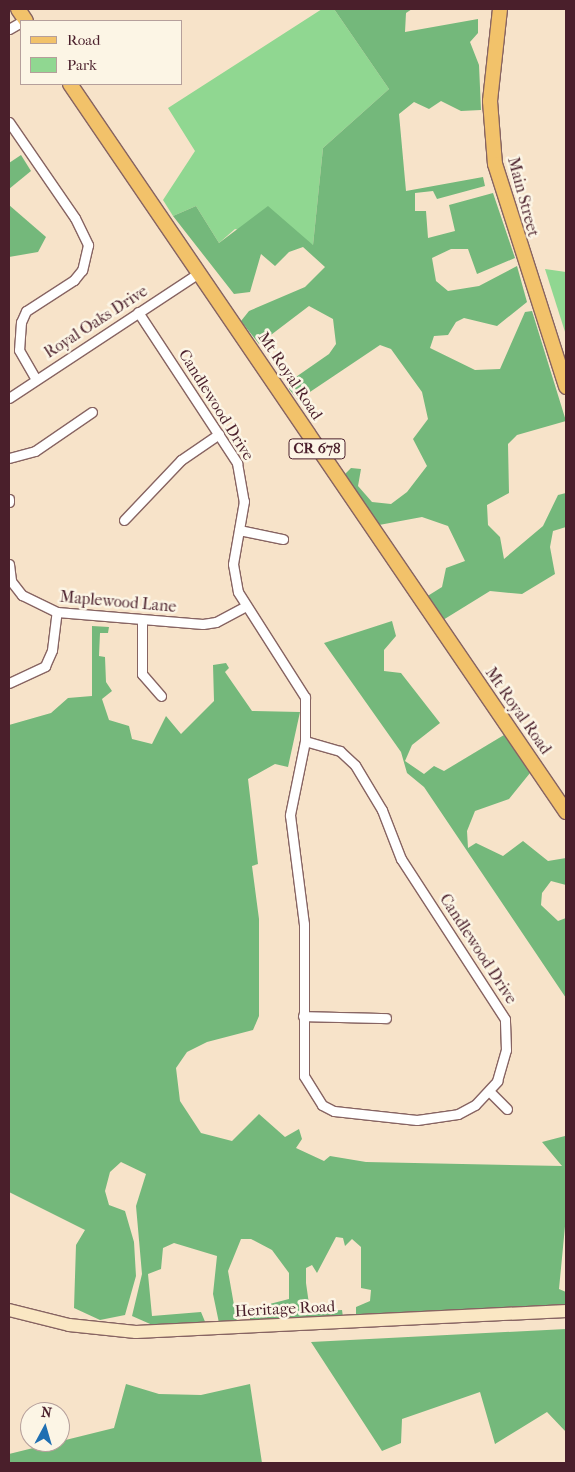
<!DOCTYPE html>
<style>
body{margin:0}
#map{position:relative;width:575px;height:1472px;overflow:hidden;background:#f7e3c9;font-family:"IM FELL French Canon",serif}
div>[style]{position:absolute}
[style*='--x']{left:calc(var(--x)*1px);top:calc(var(--y)*1px);width:calc(var(--w)*1px);rotate:calc(var(--a)*1deg)}
.green>*{inset:0;background:#90d791}
.forest>*{inset:0;background:#74b87b}
.roads{filter:drop-shadow(1px 0 #876462) drop-shadow(-1px 0 #876462) drop-shadow(0 1px #876462) drop-shadow(0 -1px #876462)}
.street>*{height:9px;margin:-4.5px;padding:0 4.5px;transform-origin:4.5px;border-radius:4.5px;background:#fff}
.secondary>*{height:12px;margin:-6px;padding:0 6px;transform-origin:6px;border-radius:6px;background:#fae7c3}
.primary>*{height:14px;margin:-7px;padding:0 7px;transform-origin:7px;border-radius:7px;background:#f2c26a}
span{translate:-50% -50%;white-space:nowrap;text-align:center;line-height:1.15;-webkit-text-stroke:5px #fcf5e5;paint-order:stroke}
.shield-label span{padding:1px 4px;background:#fcf5e5;border:1px solid;border-radius:4px;-webkit-text-stroke-width:0}
.shield-label{font-size:15px;color:#4a1f2b;font-weight:700}
.street-label{font-size:16px;color:#4a1f2b}
.frame{position:absolute;inset:0;border:10px solid #4a1f2b;pointer-events:none}
.legend{position:absolute;left:20px;top:20px;width:162px;height:65px;box-sizing:border-box;background:#fcf5e5;border:1px solid #b59f9b;margin:0;padding:6px 9px;list-style:none;font-size:15px;color:#4a1f2b}
.legend li{display:flex;align-items:center;gap:10px;height:25px}
.legend b{width:25px;border:1px solid #b59f9b}
.north{position:absolute;left:20px;top:1402px;width:50px;height:50px;box-sizing:border-box;background:#fcf5e5;border:1px solid #b59f9b;border-radius:50%;rotate:6deg;font-size:14px;font-weight:700;line-height:20px;text-align:center;color:#4a1f2b}
.north::after{content:'';display:block;margin:auto;width:18px;height:22px;background:#1f6fb2;clip-path:polygon(50% 0,100% 100%,50% 72%,0 100%)}
</style>
<div id="map">
<div class="green">
<div style="clip-path:polygon(322px 9px,334px 9px,389px 89px,323px 148px,313px 245px,235px 229px,219px 243px,196px 206px,173px 216px,163px 200px,195px 151px,168px 108px)"></div>
<div style="clip-path:polygon(545px 269px,566px 272px,566px 335px)"></div>
</div>
<div class="forest">
<div style="clip-path:polygon(334px 9px,412px 9px,406px 13px,405px 32px,478px 19px,478px 33px,470px 42px,479px 65px,481px 110px,461px 111px,441px 101px,429px 109px,414px 102px,399px 114px,406px 191px,483px 177px,485px 186px,437px 199px,433px 191px,415px 193px,415px 211px,426px 211px,428px 238px,455px 231px,449px 205px,493px 193px,515px 258px,477px 274px,468px 249px,451px 249px,432px 258px,436px 281px,448px 291px,479px 286px,517px 266px,527px 302px,497px 326px,464px 318px,456px 322px,448px 335px,434px 336px,430px 348px,475px 370px,500px 369px,525px 312px,532px 311px,566px 421px,517px 435px,508px 444px,509px 493px,487px 505px,488px 525px,500px 537px,504px 559px,543px 526px,558px 495px,566px 493px,566px 527px,553px 531px,550px 547px,555px 574px,522px 594px,490px 591px,443px 620px,426px 597px,442px 587px,446px 568px,465px 561px,448px 526px,422px 517px,379px 525px,345px 474px,351px 468px,361px 469px,358px 486px,372px 502px,391px 504px,407px 492px,427px 466px,413px 439px,428px 419px,422px 392px,391px 349px,380px 345px,298px 400px,289px 389px,293px 379px,329px 354px,336px 344px,333px 319px,309px 306px,259px 344px,241px 321px,249px 311px,305px 287px,325px 267px,303px 247px,289px 252px,275px 266px,261px 254px,250px 292px,234px 294px,173px 216px,196px 206px,219px 243px,268px 206px,313px 245px,323px 148px,389px 89px)"></div>
<div style="clip-path:polygon(21px 155px,31px 171px,9px 189px,9px 163px)"></div>
<div style="clip-path:polygon(9px 205px,46px 237px,38px 252px,9px 257px)"></div>
<div style="clip-path:polygon(392px 621px,396px 636px,384px 650px,384px 671px,401px 673px,440px 723px,412px 745px,405px 761px,424px 774px,434px 766px,444px 771px,504px 735px,530px 773px,509px 799px,475px 811px,467px 831px,468px 848px,476px 843px,503px 856px,523px 841px,548px 861px,566px 858px,566px 885px,551px 881px,542px 893px,541px 905px,558px 921px,566px 918px,566px 998px,424px 787px,407px 773px,401px 752px,324px 643px)"></div>
<div style="clip-path:polygon(92px 626px,109px 627px,108px 633px,100px 633px,99px 656px,105px 657px,106px 682px,112px 691px,102px 699px,109px 720px,129px 726px,132px 739px,152px 744px,166px 716px,181px 734px,214px 701px,213px 665px,226px 663px,229px 668px,225px 672px,252px 711px,300px 712px,288px 767px,275px 764px,248px 779px,258px 864px,252px 866px,259px 919px,259px 1016px,253px 1030px,207px 1042px,187px 1052px,176px 1068px,180px 1101px,201px 1133px,232px 1141px,259px 1114px,285px 1137px,299px 1129px,302px 1139px,296px 1148px,324px 1161px,330px 1156px,366px 1162px,562px 1166px,542px 1142px,565px 1136px,566px 1039px,566px 1216px,559px 1289px,566px 1292px,566px 1306px,356px 1316px,356px 1307px,370px 1301px,371px 1290px,361px 1288px,361px 1247px,352px 1239px,345px 1246px,343px 1238px,336px 1237px,317px 1273px,312px 1265px,306px 1268px,306px 1283px,309px 1304px,324px 1311px,342px 1310px,343px 1317px,250px 1322px,250px 1309px,289px 1299px,289px 1273px,272px 1250px,251px 1239px,241px 1239px,228px 1271px,237px 1322px,219px 1323px,213px 1294px,217px 1256px,174px 1243px,163px 1248px,161px 1269px,148px 1274px,152px 1316px,201px 1312px,206px 1324px,157px 1327px,132px 1316px,142px 1274px,136px 1206px,146px 1174px,121px 1162px,110px 1172px,105px 1191px,109px 1205px,125px 1211px,134px 1242px,136px 1276px,125px 1315px,100px 1320px,74px 1308px,76px 1245px,85px 1230px,9px 1192px,9px 725px,51px 713px,68px 698px,92px 696px)"></div>
<div style="clip-path:polygon(566px 1329px,566px 1432px,547px 1412px,495px 1444px,480px 1392px,402px 1419px,401px 1443px,382px 1451px,311px 1342px)"></div>
<div style="clip-path:polygon(126px 1384px,159px 1394px,201px 1395px,250px 1384px,262px 1463px,9px 1463px,9px 1454px,114px 1428px)"></div>
</div>
<div class="roads">
<div class="street">
<div style="--x:9;--y:29;--w:14;--a:-30"></div>
<div style="--x:9;--y:122;--w:116;--a:55.5"></div>
<div style="--x:75;--y:218;--w:30;--a:64"></div>
<div style="--x:88;--y:245;--w:26;--a:103"></div>
<div style="--x:82;--y:270;--w:13;--a:129"></div>
<div style="--x:74;--y:280;--w:57;--a:147.1"></div>
<div style="--x:26;--y:311;--w:12;--a:114"></div>
<div style="--x:21;--y:322;--w:28;--a:94"></div>
<div style="--x:19;--y:350;--w:34;--a:60"></div>
<div style="--x:138;--y:312;--w:181;--a:56.7"></div>
<div style="--x:237;--y:463;--w:39;--a:80"></div>
<div style="--x:244;--y:501;--w:64;--a:99.9"></div>
<div style="--x:233;--y:564;--w:28;--a:80"></div>
<div style="--x:238;--y:592;--w:125;--a:57.5"></div>
<div style="--x:305;--y:697;--w:44;--a:90"></div>
<div style="--x:305;--y:741;--w:76;--a:101.5"></div>
<div style="--x:290;--y:815;--w:110;--a:82.7"></div>
<div style="--x:304;--y:924;--w:152;--a:90"></div>
<div style="--x:304;--y:1076;--w:34;--a:58"></div>
<div style="--x:322;--y:1105;--w:13;--a:27"></div>
<div style="--x:334;--y:1111;--w:83;--a:6.2"></div>
<div style="--x:417;--y:1120;--w:41;--a:-8.3"></div>
<div style="--x:458;--y:1114;--w:19;--a:-28"></div>
<div style="--x:475;--y:1105;--w:33;--a:-47"></div>
<div style="--x:497;--y:1081;--w:32;--a:-74"></div>
<div style="--x:506;--y:1050;--w:31;--a:-92"></div>
<div style="--x:505;--y:1019;--w:191;--a:-123"></div>
<div style="--x:401;--y:859;--w:53;--a:-111.2"></div>
<div style="--x:382;--y:810;--w:52;--a:-121"></div>
<div style="--x:355;--y:765;--w:21;--a:-137"></div>
<div style="--x:340;--y:751;--w:36;--a:-164"></div>
<div style="--x:9;--y:398;--w:229;--a:-33.4"></div>
<div style="--x:9;--y:458;--w:27;--a:-15"></div>
<div style="--x:35;--y:451;--w:69;--a:-34.4"></div>
<div style="--x:9;--y:499;--w:3;--a:90"></div>
<div style="--x:124;--y:520;--w:83;--a:-46.5"></div>
<div style="--x:181;--y:460;--w:46;--a:-34.4"></div>
<div style="--x:239;--y:530;--w:45;--a:11.6"></div>
<div style="--x:9;--y:564;--w:17;--a:83"></div>
<div style="--x:11;--y:581;--w:18;--a:52"></div>
<div style="--x:22;--y:595;--w:39;--a:26"></div>
<div style="--x:57;--y:612;--w:146;--a:4.7"></div>
<div style="--x:203;--y:624;--w:13;--a:-9"></div>
<div style="--x:216;--y:622;--w:34;--a:-28"></div>
<div style="--x:142;--y:621;--w:53;--a:90"></div>
<div style="--x:142;--y:674;--w:29;--a:49"></div>
<div style="--x:9;--y:683;--w:40;--a:-25"></div>
<div style="--x:45;--y:666;--w:17;--a:-66"></div>
<div style="--x:52;--y:650;--w:38;--a:-83"></div>
<div style="--x:303;--y:1016;--w:83;--a:1.4"></div>
<div style="--x:490;--y:1092;--w:24;--a:45"></div>
</div>
<div class="secondary">
<div style="--x:9;--y:1310;--w:62;--a:14"></div>
<div style="--x:69;--y:1325;--w:67;--a:6"></div>
<div style="--x:136;--y:1332;--w:431;--a:-2.8"></div>
</div>
<div class="primary">
<div style="--x:18;--y:9;--w:14;--a:56"></div>
<div style="--x:500;--y:9;--w:93;--a:96.2"></div>
<div style="--x:490;--y:101;--w:63;--a:85.5"></div>
<div style="--x:495;--y:164;--w:234;--a:72.3"></div>
<div style="--x:70;--y:84;--w:881;--a:55.73"></div>
</div>
</div>
<div class="shield-label">
<span style="left:317px;top:449px">CR 678</span>
</div>
<div class="street-label">
<span style="left:523px;top:197px;rotate:75deg">Main Street</span>
<span style="left:96px;top:322px;rotate:-33deg">Royal Oaks Drive</span>
<span style="left:290px;top:376px;rotate:56deg">Mt Royal Road</span>
<span style="left:216px;top:405px;rotate:58deg">Candlewood Drive</span>
<span style="left:118px;top:602px;rotate:5deg">Maplewood Lane</span>
<span style="left:518px;top:711px;rotate:55deg">Mt Royal Road</span>
<span style="left:478px;top:949px;rotate:57deg">Candlewood Drive</span>
<span style="left:285px;top:1309px;rotate:-3deg">Heritage Road</span>
</div>
<div class="frame"></div>
<ul class="legend">
<li><b style="height:6px;background:#f2c26a"></b>Road</li>
<li><b style="height:14px;background:#90d791"></b>Park</li>
</ul>
<div class="north">N</div>
</div>
